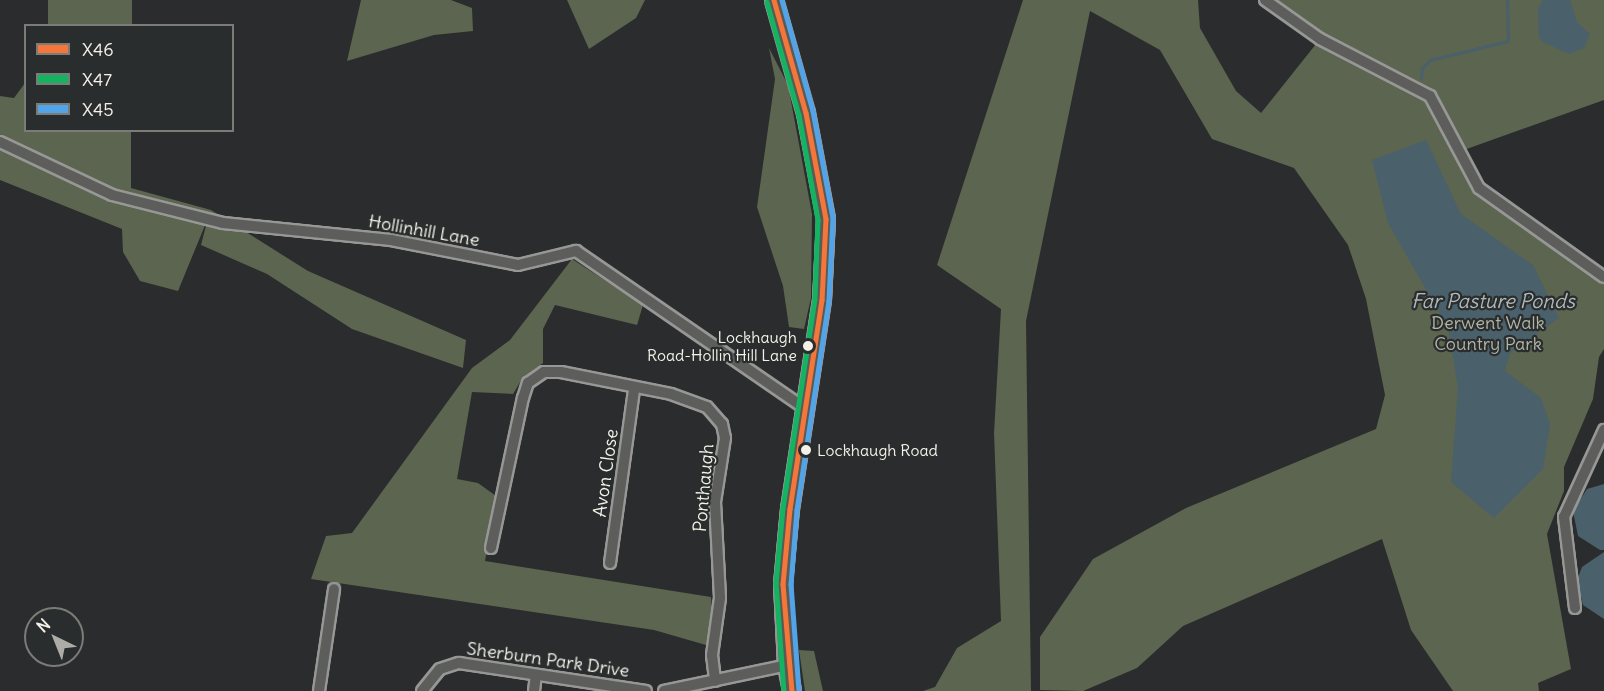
<!DOCTYPE html>
<style>
body{margin:0}
#map{position:relative;width:1604px;height:691px;overflow:hidden;background:#2b2c2d;font-family:Delius,sans-serif}
div>[style]{position:absolute}
[style*='--x']{left:calc(var(--x)*1px);top:calc(var(--y)*1px);width:calc(var(--w)*1px);rotate:calc(var(--a)*1deg)}
.green>*{inset:0;background:#5b654f;transform-origin:0 0}
.water>*{inset:0;background:#4a616c}
.stream>*{height:3px;margin:-1.5px;padding:0 1.5px;transform-origin:1.5px;border-radius:1.5px;background:#4a616c}
.roads{filter:drop-shadow(2px 0 #979796) drop-shadow(-2px 0 #979796) drop-shadow(0 2px #979796) drop-shadow(0 -2px #979796)}
.minor>*{height:10px;margin:-5px;padding:0 5px;transform-origin:5px;border-radius:5px;background:#5d5d5c}
.primary>*{height:16px;margin:-8px;padding:0 8px;transform-origin:8px;border-radius:8px;background:#5a5b55}
.bus-1>*{height:4.5px;margin:-2.25px;padding:0 2.25px;transform-origin:2.25px;border-radius:2.25px;background:#f5763a}
.bus-2>*{height:4.5px;margin:-2.25px;padding:0 2.25px;transform-origin:2.25px;border-radius:2.25px;background:#13b361}
.bus-3>*{height:4.5px;margin:-2.25px;padding:0 2.25px;transform-origin:2.25px;border-radius:2.25px;background:#53a3e8}
.dots>*{width:16px;height:16px;translate:-50% -50%;box-sizing:border-box;border:3px solid #2a2d2e;border-radius:50%}
span{translate:-50% -50%;white-space:nowrap;text-align:center;line-height:1.15;-webkit-text-stroke:4.5px #2a2d2e;paint-order:stroke}
.bus-label{font-size:16px;color:#f4f1e8}
.right{translate:-100% -50%;text-align:right}
.left{translate:0 -50%;text-align:left}
.street-label{font-size:18px;color:#f4f1e8}
.park-label{font-size:18px;color:#b3b6a5}
.water-label{font-size:20px;color:#b1b9b9;font-style:italic}
.legend{position:absolute;left:24px;top:24px;width:210px;height:108px;box-sizing:border-box;background:#2a2d2e;border:2px solid #7b7b78;margin:0;padding:8px 10px;list-style:none;font-size:18px;color:#f4f1e8}
.legend li{display:flex;align-items:center;gap:12px;height:30px}
.legend b{width:30px;border:2px solid #7b7b78}
.north{position:absolute;left:24px;top:607px;width:60px;height:60px;box-sizing:border-box;background:#2a2d2e;border:2px solid #7b7b78;border-radius:50%;rotate:317deg;font-size:16px;font-weight:700;line-height:24px;text-align:center;color:#f4f1e8}
.north::after{content:'';display:block;margin:auto;width:21px;height:27px;background:#aeaca7;clip-path:polygon(50% 0,100% 100%,50% 72%,0 100%)}
</style>
<div id="map">
<div class="green">
<div style="left:48px;top:0;width:84px;height:25px"></div>
<div style="clip-path:polygon(361px 0,451px 0,472px 8px,473px 31px,434px 35px,347px 61px)"></div>
<div style="clip-path:polygon(567px 0,645px 0,636px 18px,589px 49px)"></div>
<div style="clip-path:polygon(1023px 0,1198px 0,1200px 28px,1236px 91px,1261px 113px,1320px 39px,1265px 0,1604px 0,1604px 100px,1461px 151px,1479px 188px,1604px 277px,1604px 349px,1599px 357px,1593px 399px,1564px 467px,1564px 491px,1547px 534px,1571px 669px,1538px 683px,1539px 691px,1453px 691px,1411px 630px,1382px 539px,1183px 626px,1137px 668px,1083px 691px,1040px 690px,1040px 637px,1093px 559px,1186px 508px,1376px 429px,1385px 395px,1366px 299px,1348px 245px,1294px 168px,1212px 139px,1160px 50px,1090px 11px,1026px 321px,1031px 691px,923px 691px,935px 687px,957px 648px,1001px 621px,994px 433px,1001px 309px,937px 265px)"></div>
<div style="clip-path:polygon(769px 48px,788px 85px,812px 214px,811px 298px,804px 329px,789px 327px,783px 286px,757px 207px,775px 79px)"></div>
<div style="clip-path:polygon(25px 83px,26px 130px,131px 131px,131px 188px,211px 210px,308px 271px,466px 340px,463px 368px,352px 329px,267px 274px,201px 245px,208px 218px,178px 291px,140px 281px,123px 252px,122px 229px,0 180px,0 96px,14px 98px)"></div>
<div style="clip-path:polygon(572px 259px,643px 305px,637px 325px,555px 305px,543px 329px,543px 363px,522px 379px,513px 394px,472px 392px,457px 479px,478px 483px,496px 496px,485px 561px,711px 597px,713px 621px,706px 645px,654px 630px,311px 579px,326px 536px,352px 533px,472px 368px,510px 340px)"></div>
<div style="clip-path:polygon(799px 650px,814px 651px,823px 691px,805px 691px)"></div>
</div>
<div class="water">
<div style="clip-path:polygon(1543px 0,1570px 0,1577px 22px,1590px 34px,1584px 48px,1569px 54px,1543px 42px,1539px 38px,1538px 9px)"></div>
<div style="clip-path:polygon(1426px 140px,1461px 214px,1533px 265px,1559px 318px,1510px 353px,1505px 371px,1541px 398px,1550px 424px,1543px 469px,1494px 518px,1451px 482px,1458px 388px,1448px 328px,1388px 223px,1372px 160px)"></div>
<div style="clip-path:polygon(1604px 484px,1604px 550px,1600px 550px,1578px 536px,1573px 511px,1587px 489px)"></div>
<div style="clip-path:polygon(1604px 552px,1604px 619px,1583px 605px,1577px 580px,1582px 567px)"></div>
</div>
<div class="stream">
<div style="--x:1421;--y:78;--w:10;--a:-84"></div>
<div style="--x:1422;--y:68;--w:11;--a:-45"></div>
<div style="--x:1430;--y:60;--w:80;--a:-13.7"></div>
<div style="--x:1508;--y:41;--w:41;--a:-91.4"></div>
</div>
<div class="roads">
<div class="minor">
<div style="--x:1265;--y:0;--w:67;--a:35.3"></div>
<div style="--x:1320;--y:39;--w:124;--a:27.4"></div>
<div style="--x:1430;--y:96;--w:104;--a:62"></div>
<div style="--x:1479;--y:188;--w:153;--a:35.5"></div>
<div style="--x:0;--y:142;--w:124;--a:25.3"></div>
<div style="--x:112;--y:195;--w:114;--a:14.2"></div>
<div style="--x:223;--y:223;--w:169;--a:5.8"></div>
<div style="--x:391;--y:240;--w:129;--a:11.1"></div>
<div style="--x:518;--y:265;--w:60;--a:-13.6"></div>
<div style="--x:576;--y:251;--w:279;--a:34.5"></div>
<div style="--x:491;--y:548;--w:153;--a:-78"></div>
<div style="--x:523;--y:398;--w:16;--a:-72"></div>
<div style="--x:528;--y:383;--w:19;--a:-35"></div>
<div style="--x:544;--y:372;--w:17;--a:0"></div>
<div style="--x:561;--y:372;--w:112;--a:11.3"></div>
<div style="--x:671;--y:394;--w:38;--a:20"></div>
<div style="--x:707;--y:407;--w:23;--a:49"></div>
<div style="--x:722;--y:424;--w:14;--a:78"></div>
<div style="--x:725;--y:438;--w:65;--a:98.9"></div>
<div style="--x:715;--y:502;--w:96;--a:87"></div>
<div style="--x:720;--y:598;--w:58;--a:98"></div>
<div style="--x:712;--y:655;--w:26;--a:83"></div>
<div style="--x:610;--y:563;--w:176;--a:-82.1"></div>
<div style="--x:1575;--y:608;--w:92;--a:-96.9"></div>
<div style="--x:1564;--y:517;--w:96;--a:-65.3"></div>
<div style="--x:319;--y:691;--w:103;--a:-81.6"></div>
<div style="--x:422;--y:691;--w:28;--a:-51"></div>
<div style="--x:440;--y:669;--w:20;--a:-18"></div>
<div style="--x:459;--y:663;--w:189;--a:8.5"></div>
<div style="--x:534;--y:691;--w:16;--a:-83"></div>
<div style="--x:664;--y:691;--w:126;--a:-11.9"></div>
</div>
<div class="primary">
<div style="--x:774;--y:0;--w:117;--a:74.2"></div>
<div style="--x:806;--y:113;--w:108;--a:79.3"></div>
<div style="--x:826;--y:219;--w:81;--a:92.8"></div>
<div style="--x:822;--y:300;--w:211;--a:98.7"></div>
<div style="--x:790;--y:509;--w:75;--a:95.3"></div>
<div style="--x:783;--y:584;--w:81;--a:87.2"></div>
<div style="--x:787;--y:665;--w:26;--a:79"></div>
</div>
</div>
<div class="bus-1">
<div style="--x:774;--y:0;--w:117;--a:74.2"></div>
<div style="--x:806;--y:113;--w:108;--a:79.3"></div>
<div style="--x:826;--y:219;--w:81;--a:92.8"></div>
<div style="--x:822;--y:300;--w:211;--a:98.7"></div>
<div style="--x:790;--y:509;--w:75;--a:95.3"></div>
<div style="--x:783;--y:584;--w:107;--a:85.2"></div>
</div>
<div class="bus-2">
<div style="--x:767;--y:2;--w:117;--a:74.2"></div>
<div style="--x:799;--y:115;--w:107;--a:79.7"></div>
<div style="--x:818;--y:220;--w:79;--a:92.2"></div>
<div style="--x:815;--y:299;--w:211;--a:98.7"></div>
<div style="--x:783;--y:508;--w:75;--a:95.3"></div>
<div style="--x:776;--y:583;--w:108;--a:85.8"></div>
</div>
<div class="bus-3">
<div style="--x:782;--y:0;--w:115;--a:74.4"></div>
<div style="--x:813;--y:111;--w:109;--a:79.4"></div>
<div style="--x:833;--y:218;--w:83;--a:92.8"></div>
<div style="--x:829;--y:301;--w:211;--a:98.7"></div>
<div style="--x:797;--y:510;--w:74;--a:94.6"></div>
<div style="--x:791;--y:584;--w:106;--a:85.7"></div>
</div>
<div class="dots">
<div style="left:808px;top:346px;background:#f4f1e8"></div>
<div style="left:806px;top:450px;background:#f4f1e8"></div>
</div>
<div class="bus-label">
<span class="right" style="left:797px;top:346px">Lockhaugh<br>Road-Hollin Hill Lane</span>
<span class="left" style="left:817px;top:450px">Lockhaugh Road</span>
</div>
<div class="street-label">
<span style="left:424px;top:231px;rotate:10deg">Hollinhill Lane</span>
<span style="left:606px;top:473px;rotate:-82deg">Avon Close</span>
<span style="left:704px;top:488px;rotate:-85deg">Ponthaugh</span>
<span style="left:548px;top:660px;rotate:8deg">Sherburn Park Drive</span>
</div>
<div class="park-label">
<span style="left:1488px;top:334px">Derwent Walk<br>Country Park</span>
</div>
<div class="water-label">
<span style="left:1493px;top:300px">Far Pasture Ponds</span>
</div>
<ul class="legend">
<li><b style="height:8px;background:#f5763a"></b>X46</li>
<li><b style="height:8px;background:#13b361"></b>X47</li>
<li><b style="height:8px;background:#53a3e8"></b>X45</li>
</ul>
<div class="north">N</div>
</div>
